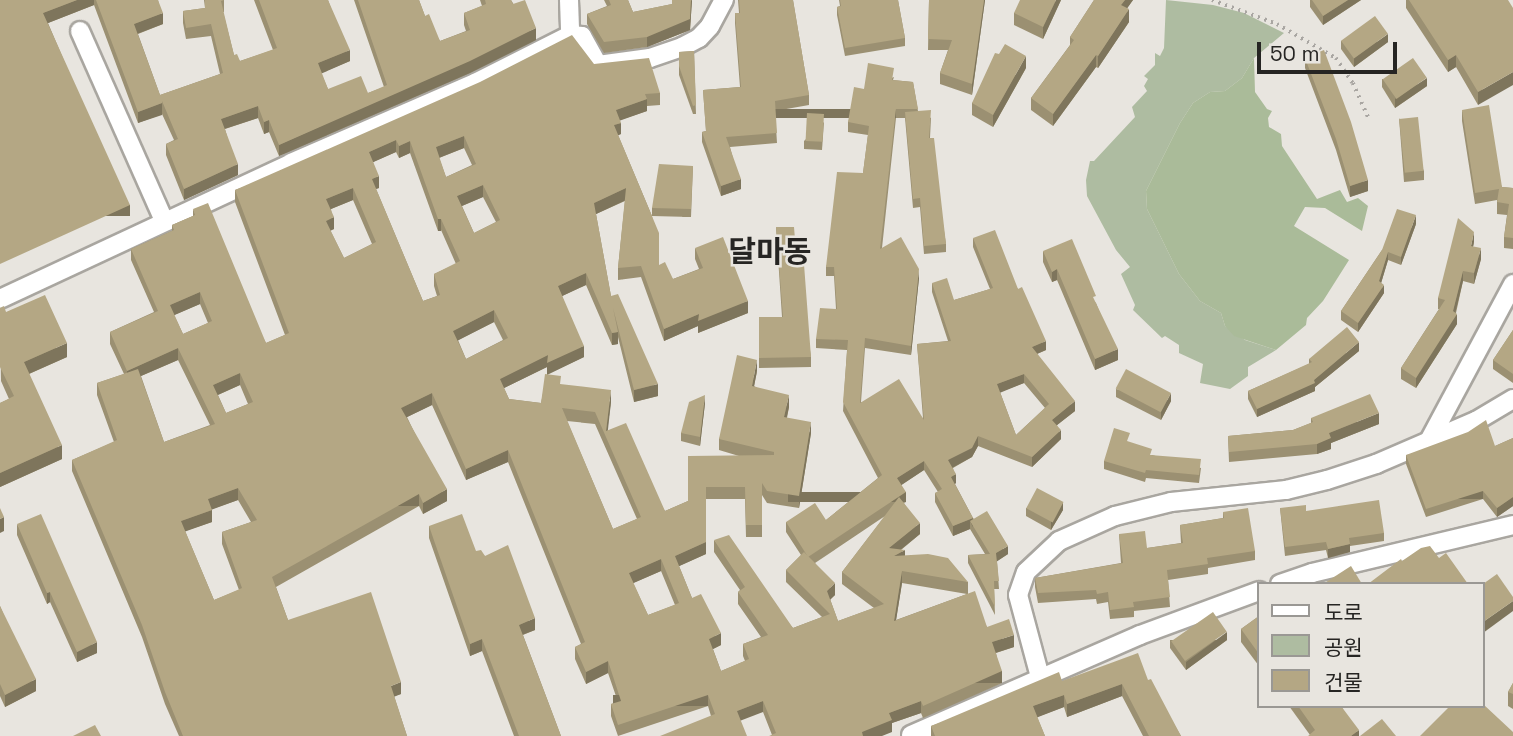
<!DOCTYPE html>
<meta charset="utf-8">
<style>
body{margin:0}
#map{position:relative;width:1513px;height:736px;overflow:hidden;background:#e8e5df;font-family:"Space Grotesk","Noto Sans KR",sans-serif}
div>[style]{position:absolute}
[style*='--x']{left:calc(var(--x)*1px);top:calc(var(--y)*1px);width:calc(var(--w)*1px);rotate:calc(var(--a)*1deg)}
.green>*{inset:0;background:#aebca1}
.forest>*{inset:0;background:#ab9}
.path>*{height:3.5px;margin-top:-1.75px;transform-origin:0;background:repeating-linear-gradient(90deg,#a9a6a2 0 2px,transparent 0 7px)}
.roads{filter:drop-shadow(2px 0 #a9a6a0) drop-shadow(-2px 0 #a9a6a0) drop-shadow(0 2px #a9a6a0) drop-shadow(0 -2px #a9a6a0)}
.minor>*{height:18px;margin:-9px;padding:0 9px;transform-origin:9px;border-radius:9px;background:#fff}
.wall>*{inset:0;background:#9b9072}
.shaded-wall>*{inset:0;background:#7e755c;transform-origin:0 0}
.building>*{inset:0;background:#b4a784;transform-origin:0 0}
span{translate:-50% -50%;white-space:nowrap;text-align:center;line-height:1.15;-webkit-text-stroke:5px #e8e5df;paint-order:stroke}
.quarter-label{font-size:30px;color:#262523;font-weight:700}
.legend{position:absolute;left:1257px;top:582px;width:228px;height:126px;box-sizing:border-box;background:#e8e5df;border:2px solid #9a9894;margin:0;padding:9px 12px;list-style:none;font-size:21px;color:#262523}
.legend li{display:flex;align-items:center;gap:14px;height:35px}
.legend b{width:35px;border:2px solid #9a9894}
.scale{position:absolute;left:1257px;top:42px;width:140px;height:32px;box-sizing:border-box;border:4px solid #262523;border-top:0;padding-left:9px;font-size:21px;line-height:24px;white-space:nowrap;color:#262523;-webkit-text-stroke:5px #e8e5df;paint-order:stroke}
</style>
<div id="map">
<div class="green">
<div style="clip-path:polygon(1166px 0,1213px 5px,1244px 13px,1284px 33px,1254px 58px,1242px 78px,1225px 91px,1210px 92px,1193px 103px,1180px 123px,1146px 191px,1147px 209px,1179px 274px,1200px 301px,1221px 313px,1225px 326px,1245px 340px,1276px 350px,1248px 367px,1248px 376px,1230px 389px,1200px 383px,1203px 364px,1179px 353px,1179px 345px,1165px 336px,1162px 338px,1133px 310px,1135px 305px,1121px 274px,1130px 267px,1116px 250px,1087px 196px,1086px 180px,1090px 161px,1094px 161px,1135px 117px,1132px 107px,1147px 91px,1144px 86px,1148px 79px,1144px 76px,1155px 65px,1155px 53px,1160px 56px,1164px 48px)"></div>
</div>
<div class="forest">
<div style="clip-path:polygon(1254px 58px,1255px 92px,1267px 109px,1272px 111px,1268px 118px,1269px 127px,1281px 134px,1282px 146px,1317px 199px,1340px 190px,1347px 202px,1358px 198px,1368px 206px,1362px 231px,1325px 208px,1305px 207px,1294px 226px,1349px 260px,1323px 301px,1307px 318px,1306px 325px,1276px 350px,1234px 336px,1225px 326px,1221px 313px,1200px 301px,1179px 274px,1147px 209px,1146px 191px,1180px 123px,1193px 103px,1210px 92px,1225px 91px,1242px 78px)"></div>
</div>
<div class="path">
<div style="--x:1212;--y:0;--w:69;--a:20.3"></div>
<div style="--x:1277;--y:24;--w:68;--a:30"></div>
<div style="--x:1336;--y:58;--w:30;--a:56"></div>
<div style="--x:1353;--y:83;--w:39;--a:66"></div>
</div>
<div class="roads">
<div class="minor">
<div style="--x:569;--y:0;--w:35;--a:88"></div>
<div style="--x:80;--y:31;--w:208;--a:66.1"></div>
<div style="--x:0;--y:299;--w:321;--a:-25"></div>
<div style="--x:291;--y:163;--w:201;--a:-23.5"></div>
<div style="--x:475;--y:83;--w:106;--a:-26.8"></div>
<div style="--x:570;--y:35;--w:12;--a:5"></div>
<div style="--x:582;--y:36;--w:33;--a:61"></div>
<div style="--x:598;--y:65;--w:52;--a:-7.7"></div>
<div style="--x:650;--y:58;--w:34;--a:-19"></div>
<div style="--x:682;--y:47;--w:19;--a:-28"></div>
<div style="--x:699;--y:38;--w:16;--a:-47"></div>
<div style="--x:710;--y:26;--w:30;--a:-62"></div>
<div style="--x:1430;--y:439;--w:176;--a:-61.8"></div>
<div style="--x:1280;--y:584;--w:34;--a:-19"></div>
<div style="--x:1312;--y:573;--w:207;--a:-13.4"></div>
<div style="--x:1040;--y:677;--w:85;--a:-105"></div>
<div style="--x:1018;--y:595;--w:24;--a:-71"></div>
<div style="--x:1026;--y:572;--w:45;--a:-43.2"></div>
<div style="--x:1059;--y:541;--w:61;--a:-24.1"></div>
<div style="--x:1115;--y:516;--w:58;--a:-14"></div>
<div style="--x:1171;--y:502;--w:116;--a:-6"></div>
<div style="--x:1286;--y:490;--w:42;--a:-13.7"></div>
<div style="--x:1327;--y:480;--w:52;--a:-18.1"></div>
<div style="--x:1376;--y:464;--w:109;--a:-23.3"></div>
<div style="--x:1476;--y:421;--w:43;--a:-30.7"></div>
<div style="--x:911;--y:735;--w:250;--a:-23.6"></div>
<div style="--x:1140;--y:635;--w:127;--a:-20.3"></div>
</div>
</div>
<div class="wall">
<div style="clip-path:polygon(0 0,158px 0,163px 24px,138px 34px,160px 95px,220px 74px,211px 36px,186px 39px,183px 23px,183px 11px,205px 8px,204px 0,224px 0,224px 12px,223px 12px,234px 55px,240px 61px,273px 50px,254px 0,328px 0,350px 61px,321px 73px,328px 89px,368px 93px,384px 87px,354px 0,419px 0,425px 16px,440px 41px,466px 31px,464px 25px,464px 13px,482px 6px,480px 0,511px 0,536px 40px,470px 73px,279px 156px,269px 132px,264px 134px,258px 118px,225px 129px,238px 175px,184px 200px,166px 155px,166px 144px,174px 140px,162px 114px,138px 123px,94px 5px,48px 23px,130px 216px)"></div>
<div style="clip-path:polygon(604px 0,628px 0,633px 12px,692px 0,690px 30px,647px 47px,604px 53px,587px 24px,587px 14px,607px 6px)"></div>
<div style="clip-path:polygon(738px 0,793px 0,809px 95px,809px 105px,775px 111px,777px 143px,730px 147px,741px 189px,721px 196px,702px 142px,702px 132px,706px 131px,703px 90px,740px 87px,735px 23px,735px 13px,739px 13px)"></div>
<div style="clip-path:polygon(839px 0,898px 0,905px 38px,905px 46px,845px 56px,837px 15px,837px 7px,840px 6px)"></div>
<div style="clip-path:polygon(929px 0,985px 0,972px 95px,940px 84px,940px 73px,948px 50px,928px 50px)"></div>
<div style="clip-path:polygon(1061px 0,1043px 39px,1014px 25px,1014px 13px)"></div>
<div style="clip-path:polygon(1094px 0,1133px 0,1127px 8px,1129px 22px,1098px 68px,1096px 67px,1053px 126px,1031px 110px,1031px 98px,1070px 45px,1070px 37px)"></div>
<div style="clip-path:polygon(1310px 0,1361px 0,1323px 25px,1310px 7px)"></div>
<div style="clip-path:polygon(1406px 0,1508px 0,1478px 105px,1456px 67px,1448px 72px,1406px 8px)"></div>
<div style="clip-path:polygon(1341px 41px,1388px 42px,1354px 67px,1341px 49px)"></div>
<div style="clip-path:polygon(694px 51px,696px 114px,693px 114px,679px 75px,679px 52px)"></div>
<div style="clip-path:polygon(1305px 58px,1368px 191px,1350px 197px,1336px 150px,1305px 68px)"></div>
<div style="clip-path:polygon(evenodd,594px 64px,660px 93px,660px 105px,647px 106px,647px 111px,620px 120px,621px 134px,618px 135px,652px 216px,652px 208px,693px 166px,691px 217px,652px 216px,659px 265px,673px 279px,699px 269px,695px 259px,695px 248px,748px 313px,698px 333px,698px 326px,664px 341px,641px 277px,618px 280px,618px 268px,625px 201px,596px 214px,611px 296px,658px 396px,634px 402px,618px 337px,618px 344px,612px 345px,586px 285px,562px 296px,584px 357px,547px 374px,561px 385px,611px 402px,607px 431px,665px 511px,688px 501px,739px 456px,719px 450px,719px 439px,757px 371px,754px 386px,789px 407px,787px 418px,811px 433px,799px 508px,767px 503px,762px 495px,762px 537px,746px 537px,745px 499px,706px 499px,706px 554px,679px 566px,692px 598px,721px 645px,713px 649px,721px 671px,745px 661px,743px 656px,743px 644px,761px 637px,738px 604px,738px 592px,740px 590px,714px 552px,714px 540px,793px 628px,822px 617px,786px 582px,786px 570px,801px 555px,786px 532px,786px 522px,826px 520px,878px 478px,843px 411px,847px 350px,816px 348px,816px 339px,836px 309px,834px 276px,826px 276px,826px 267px,863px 173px,868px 135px,848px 132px,848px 122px,864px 89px,894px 77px,893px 80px,913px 82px,918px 111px,931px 118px,930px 138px,946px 244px,946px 252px,924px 254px,920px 207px,913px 208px,905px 118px,896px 118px,882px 248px,919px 278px,911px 355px,865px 348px,861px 402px,923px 418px,917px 344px,948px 341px,932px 292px,932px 283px,954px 300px,990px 289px,973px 247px,973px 238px,1018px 289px,1046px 350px,1037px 354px,1075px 411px,1057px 425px,1061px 439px,1032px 467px,978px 446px,972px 457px,953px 468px,956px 483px,955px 484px,973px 518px,1008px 554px,997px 561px,999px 589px,994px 589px,995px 615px,968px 563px,968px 555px,985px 554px,970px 529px,953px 536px,935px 502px,935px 493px,938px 492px,924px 470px,901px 485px,906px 502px,904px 503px,920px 534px,901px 550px,905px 556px,968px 582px,968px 594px,987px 627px,1014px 647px,996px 653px,1002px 683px,923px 718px,921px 713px,892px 723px,892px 732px,772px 735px,763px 712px,711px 716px,708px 706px,618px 736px,611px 716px,611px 704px,618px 702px,608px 673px,586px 684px,575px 659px,575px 647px,581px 644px,508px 462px,466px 480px,432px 405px,407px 417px,447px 501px,423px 514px,419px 506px,276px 587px,288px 620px,401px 694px,394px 696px,407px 736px,179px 736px,165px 704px,142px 637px,72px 471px,72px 460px,114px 442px,97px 395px,97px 383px,124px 374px,110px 344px,110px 332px,154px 312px,131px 260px,131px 249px,172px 231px,172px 225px,193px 216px,193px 209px,266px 343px,285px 335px,235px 202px,235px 190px,594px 64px,464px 148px,472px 165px,446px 177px,439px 158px,464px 148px,594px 64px,396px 152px,399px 158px,410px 153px,438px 231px,441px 230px,456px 264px,434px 274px,434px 286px,437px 296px,423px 301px,376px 189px,379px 188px,373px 162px,396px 152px,594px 64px,483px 197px,496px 222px,474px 233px,462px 206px,483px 197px,594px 64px,353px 200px,372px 244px,344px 258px,330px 230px,334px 229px,331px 209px,353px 200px,594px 64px,200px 304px,208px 323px,183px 334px,174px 315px,200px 304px,594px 64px,494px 322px,503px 340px,466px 359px,458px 340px,494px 322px,594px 64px,178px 360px,210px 425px,164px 442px,141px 376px,178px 360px,594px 64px,547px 367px,547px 374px,541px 403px,509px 399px,504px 388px,547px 367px,594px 64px,1024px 383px,1045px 408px,1016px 435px,1000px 392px,1024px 383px,594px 64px,240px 385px,248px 404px,226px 413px,218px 395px,240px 385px,594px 64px,567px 421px,595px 424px,637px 519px,613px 529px,567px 421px,594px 64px,238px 500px,251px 522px,222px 532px,222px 544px,239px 590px,214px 600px,185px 531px,212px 522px,212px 509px,238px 500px,594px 64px,885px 516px,842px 572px,842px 584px,874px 608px,838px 621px,830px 599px,835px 595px,815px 563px,885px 516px,594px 64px,661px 571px,675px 605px,648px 615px,633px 583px,661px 571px,594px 64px,902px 583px,967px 594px,896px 620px,902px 583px)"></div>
<div style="clip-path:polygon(1026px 68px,993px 127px,972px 115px,972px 103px)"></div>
<div style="clip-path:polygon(1382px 79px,1427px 86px,1395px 108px,1382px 87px)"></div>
<div style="clip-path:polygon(1462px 110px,1502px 187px,1513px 188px,1513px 249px,1504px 248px,1504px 237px,1507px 215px,1497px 214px,1497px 200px,1475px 204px,1462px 121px)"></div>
<div style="clip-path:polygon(1399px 118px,1424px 171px,1424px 180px,1404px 182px)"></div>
<div style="clip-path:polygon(824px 122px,822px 150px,804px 149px,804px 141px)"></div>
<div style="clip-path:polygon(1416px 224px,1401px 265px,1388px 260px,1381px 283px,1384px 293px,1358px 332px,1341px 320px,1341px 311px,1382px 250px)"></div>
<div style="clip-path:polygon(776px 227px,796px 252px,811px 357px,811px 367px,759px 368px,759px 317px,782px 317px)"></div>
<div style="clip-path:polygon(1474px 242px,1473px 247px,1481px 259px,1474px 284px,1463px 281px,1456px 313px,1457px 324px,1416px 388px,1401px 379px,1401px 368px,1439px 309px,1438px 309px,1438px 298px)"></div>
<div style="clip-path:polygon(1043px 251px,1096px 303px,1118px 360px,1095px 370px,1057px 280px,1052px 282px,1043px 262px)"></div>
<div style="clip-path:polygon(0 308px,67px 357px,29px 374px,62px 459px,0 487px,0 403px,9px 399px,1px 381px)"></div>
<div style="clip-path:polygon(1513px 330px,1513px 383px,1493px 369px,1493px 360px)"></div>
<div style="clip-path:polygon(1359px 351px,1315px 387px,1315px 391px,1257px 417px,1248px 399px,1248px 391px,1309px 364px,1309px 359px)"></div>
<div style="clip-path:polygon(1116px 389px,1171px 401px,1161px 420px,1116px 397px)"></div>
<div style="clip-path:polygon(705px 403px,700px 446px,681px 441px,681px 433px)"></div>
<div style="clip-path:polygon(1311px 418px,1379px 424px,1331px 443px,1331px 449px,1317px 454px,1229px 462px,1228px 436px,1293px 430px,1311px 423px)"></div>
<div style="clip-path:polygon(1513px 438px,1513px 506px,1497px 517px,1483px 499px,1426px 517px,1406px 464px,1406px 455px,1495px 446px)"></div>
<div style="clip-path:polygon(1152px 455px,1201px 468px,1199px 483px,1146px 478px,1145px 482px,1104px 469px,1104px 461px)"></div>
<div style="clip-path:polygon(1026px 508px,1063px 510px,1051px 530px,1026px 516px)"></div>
<div style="clip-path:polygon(1280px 508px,1306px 511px,1384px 533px,1384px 541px,1350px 546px,1350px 552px,1328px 558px,1326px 550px,1285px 556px)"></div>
<div style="clip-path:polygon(1223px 512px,1255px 551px,1255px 560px,1208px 568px,1208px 574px,1168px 580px,1170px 607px,1134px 611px,1134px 617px,1110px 619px,1108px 602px,1097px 604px,1096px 599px,1038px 603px,1035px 587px,1035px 578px,1121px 563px,1119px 534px,1147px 548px,1181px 543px,1180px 525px,1223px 518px)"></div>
<div style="clip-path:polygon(17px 524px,97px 653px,77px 662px,50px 602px,47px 604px,17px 535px)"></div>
<div style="clip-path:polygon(429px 526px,485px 556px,535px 630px,523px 635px,561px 736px,514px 736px,482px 651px,470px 656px,429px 538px)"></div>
<div style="clip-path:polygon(0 606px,36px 691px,5px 707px,0 696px)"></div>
<div style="clip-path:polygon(1259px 616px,1259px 666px,1241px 642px,1241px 629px)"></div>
<div style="clip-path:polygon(1170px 640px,1227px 640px,1186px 670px,1170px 648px)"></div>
<div style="clip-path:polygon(1148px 680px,1181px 736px,1143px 736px,1122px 696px,1067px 717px,1064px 707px,1037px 717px,1045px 736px,931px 736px,931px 726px,1062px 681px)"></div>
<div style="clip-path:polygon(1513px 683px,1513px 709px,1508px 706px,1508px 692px)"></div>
<div style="clip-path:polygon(1289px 706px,1341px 706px,1359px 736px,1310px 735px)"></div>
</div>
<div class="shaded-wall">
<div style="clip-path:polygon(77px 0,94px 0,94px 5px,43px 25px,43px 13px)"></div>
<div style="clip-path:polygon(692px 0,690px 30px,647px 47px,647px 37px)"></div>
<div style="clip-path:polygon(984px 0,985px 0,972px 95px,972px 84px)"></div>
<div style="clip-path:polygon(1056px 0,1061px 0,1043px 39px,1043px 27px)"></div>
<div style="clip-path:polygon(1125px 0,1133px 0,1121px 17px,1121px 5px)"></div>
<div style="clip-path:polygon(1348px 0,1361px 0,1323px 25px,1323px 16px)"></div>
<div style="clip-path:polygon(1129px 9px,1129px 22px,1098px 68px,1098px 56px)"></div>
<div style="clip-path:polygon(163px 13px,163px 24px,134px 35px,134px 24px)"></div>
<div style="clip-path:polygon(536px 28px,536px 40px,470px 73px,279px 156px,279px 145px)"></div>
<div style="clip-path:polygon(1388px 34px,1388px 42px,1354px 67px,1354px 58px)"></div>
<div style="clip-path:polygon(350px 50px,350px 61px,318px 75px,318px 63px)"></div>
<div style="clip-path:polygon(1096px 55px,1096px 67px,1053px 126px,1053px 114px)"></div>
<div style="clip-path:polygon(1456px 55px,1456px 67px,1448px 72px,1448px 60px)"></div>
<div style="clip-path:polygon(1026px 56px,1026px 68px,993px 127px,993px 115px)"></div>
<div style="clip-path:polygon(1513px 72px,1513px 85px,1478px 105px,1478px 92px)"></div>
<div style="clip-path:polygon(1427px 78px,1427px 86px,1395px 108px,1395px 99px)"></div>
<div style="clip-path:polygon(647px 99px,647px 111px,616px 122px,616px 110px)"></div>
<div style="clip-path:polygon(162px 103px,162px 115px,138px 123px,138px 112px)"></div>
<div style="clip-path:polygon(258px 106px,258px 118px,221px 130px,221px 119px)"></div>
<div style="left:896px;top:109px;width:9px;height:141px;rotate:90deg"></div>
<div style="clip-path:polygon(269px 120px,269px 132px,264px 134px,264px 122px)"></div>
<div style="clip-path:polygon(621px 123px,621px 134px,614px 137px,614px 125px)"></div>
<div style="clip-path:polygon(464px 136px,464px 148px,436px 159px,436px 147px)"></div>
<div style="clip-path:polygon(396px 140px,396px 152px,369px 164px,369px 152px)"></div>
<div style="clip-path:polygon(410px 141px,410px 153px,399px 158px,399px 146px)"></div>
<div style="clip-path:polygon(238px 164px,238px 175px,184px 200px,184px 189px)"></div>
<div style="clip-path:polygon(379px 176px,379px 188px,372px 190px,372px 179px)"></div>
<div style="clip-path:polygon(741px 179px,741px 189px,721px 196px,721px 186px)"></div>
<div style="clip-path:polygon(1368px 180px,1368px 191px,1350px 197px,1350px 186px)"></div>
<div style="clip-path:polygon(483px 185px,483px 197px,457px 208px,457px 196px)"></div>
<div style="clip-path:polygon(353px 188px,353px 200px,326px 211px,326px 199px)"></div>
<div style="clip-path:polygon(626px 188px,626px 200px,594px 215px,594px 203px)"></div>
<div style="left:130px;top:205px;width:11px;height:143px;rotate:90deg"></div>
<div style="clip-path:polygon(1416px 215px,1416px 224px,1401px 265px,1401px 257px)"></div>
<div style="clip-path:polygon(334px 217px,334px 229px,326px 233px,326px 221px)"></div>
<div style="left:438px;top:219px;width:3px;height:12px"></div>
<div style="clip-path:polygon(1474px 232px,1474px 242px,1471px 256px,1471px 246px)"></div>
<div style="clip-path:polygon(1481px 248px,1481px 259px,1474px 284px,1474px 273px)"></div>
<div style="clip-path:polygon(1388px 252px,1388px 260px,1379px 290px,1379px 281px)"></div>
<div style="clip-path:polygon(919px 269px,919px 278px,911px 355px,911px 346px)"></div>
<div style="clip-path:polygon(1057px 269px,1057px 280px,1052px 282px,1052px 272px)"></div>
<div style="clip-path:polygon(1463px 271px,1463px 281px,1454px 318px,1457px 314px,1457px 324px,1416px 388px,1416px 378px,1453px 311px)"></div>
<div style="clip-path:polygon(586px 273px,586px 285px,558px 298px,558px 286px)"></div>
<div style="clip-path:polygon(1384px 285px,1384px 293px,1358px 332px,1358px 323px)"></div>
<div style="clip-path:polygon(200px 292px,200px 304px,170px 317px,170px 305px)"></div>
<div style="clip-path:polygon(748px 301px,748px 313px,698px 333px,698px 326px,664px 341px,664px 329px,699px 314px)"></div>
<div style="clip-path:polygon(494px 310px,494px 322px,453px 343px,453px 331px)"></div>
<div style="clip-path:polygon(618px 332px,618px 344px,612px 345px,612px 333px)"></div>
<div style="clip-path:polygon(1046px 341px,1046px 350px,1032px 356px,1032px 347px)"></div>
<div style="clip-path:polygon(1359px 342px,1359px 351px,1315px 387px,1315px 391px,1257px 417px,1257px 409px,1314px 380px)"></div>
<div style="clip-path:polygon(67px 343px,67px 357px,24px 376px,24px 362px)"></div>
<div style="clip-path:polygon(584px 346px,584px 357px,547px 375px,547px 367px,500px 390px,500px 379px,548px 355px)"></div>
<div style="clip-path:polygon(178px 348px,178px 360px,127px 382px,127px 371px)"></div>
<div style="clip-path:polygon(1118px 349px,1118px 360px,1095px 370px,1095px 359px)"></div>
<div style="clip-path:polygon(757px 360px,757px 371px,752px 397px,752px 386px)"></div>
<div style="clip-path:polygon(240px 373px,240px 385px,213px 397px,213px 385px)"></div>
<div style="clip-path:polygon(1024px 374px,1024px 383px,997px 394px,997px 384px)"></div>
<div style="clip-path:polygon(658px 384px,658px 396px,634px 402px,634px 390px)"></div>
<div style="clip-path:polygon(611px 390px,611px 402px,607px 438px,606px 431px)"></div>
<div style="clip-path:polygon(432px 393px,432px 405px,401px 420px,401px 408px)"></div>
<div style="clip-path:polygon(1171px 393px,1171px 401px,1161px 420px,1161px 412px)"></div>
<div style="clip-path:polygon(705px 395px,705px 403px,700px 446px,700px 437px)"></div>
<div style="clip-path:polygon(789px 395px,789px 407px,784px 429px,784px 417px)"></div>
<div style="clip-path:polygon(1075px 401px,1075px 411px,1052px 429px,1052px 420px)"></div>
<div style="clip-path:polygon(1379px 413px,1379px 424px,1331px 443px,1331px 449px,1317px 454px,1317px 444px,1329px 433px)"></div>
<div style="clip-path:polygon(811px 422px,811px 433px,799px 508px,799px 496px)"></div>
<div style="clip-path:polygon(1061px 430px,1061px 439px,1032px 467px,1032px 457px)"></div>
<div style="clip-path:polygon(978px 436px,978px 446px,972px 457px,948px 470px,948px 460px)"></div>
<div style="clip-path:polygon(62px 445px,62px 459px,0 487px,0 473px)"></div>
<div style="clip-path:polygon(508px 450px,508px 462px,466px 480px,466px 469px)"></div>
<div style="clip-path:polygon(924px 461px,924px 470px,897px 488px,897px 478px)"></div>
<div style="clip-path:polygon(956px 474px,956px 483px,951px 486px,951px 477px)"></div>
<div style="clip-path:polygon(238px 488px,238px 500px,208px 511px,208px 499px)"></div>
<div style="clip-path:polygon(447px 489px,447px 501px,423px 514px,423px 503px)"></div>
<div style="left:1483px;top:491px;width:8px;height:60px;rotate:90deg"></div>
<div style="left:906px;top:492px;width:10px;height:118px;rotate:90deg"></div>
<div style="left:419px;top:494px;width:12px;height:169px;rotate:90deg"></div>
<div style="clip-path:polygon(1513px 497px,1513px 506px,1497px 517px,1497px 508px)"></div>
<div style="clip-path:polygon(1063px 502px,1063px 510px,1051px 530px,1051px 522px)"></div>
<div style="clip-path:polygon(212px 510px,212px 522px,181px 533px,181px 521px)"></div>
<div style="clip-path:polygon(4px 517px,4px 531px,0 533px,0 519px)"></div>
<div style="clip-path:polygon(973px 518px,973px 527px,970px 521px,970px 529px,953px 536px,953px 526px)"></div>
<div style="clip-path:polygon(920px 523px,920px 534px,889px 559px,889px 548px)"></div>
<div style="clip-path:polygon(706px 542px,706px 554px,675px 568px,675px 556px)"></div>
<div style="clip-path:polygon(1350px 544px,1350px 552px,1328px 558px,1328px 549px)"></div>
<div style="clip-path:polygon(1008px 546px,1008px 554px,996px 562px,996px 553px)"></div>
<div style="clip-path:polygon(905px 550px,905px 562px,894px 556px)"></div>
<div style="clip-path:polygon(661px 559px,661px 571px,629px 585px,629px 573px)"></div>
<div style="clip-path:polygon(902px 571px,902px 583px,894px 633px,894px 621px)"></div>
<div style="clip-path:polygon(835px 583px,835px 595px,827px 603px,827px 591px)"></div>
<div style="clip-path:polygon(50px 592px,50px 602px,47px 604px,47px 593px)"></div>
<div style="clip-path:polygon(1513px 601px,1513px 611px,1483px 633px,1483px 622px)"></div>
<div style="clip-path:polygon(535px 618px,535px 630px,519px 636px,519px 625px)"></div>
<div style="clip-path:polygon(1227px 632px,1227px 640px,1186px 670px,1186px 662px)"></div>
<div style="clip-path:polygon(721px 633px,721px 645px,709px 651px,709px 639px)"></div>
<div style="clip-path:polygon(1014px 635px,1014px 647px,992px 654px,992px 642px)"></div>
<div style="clip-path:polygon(482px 639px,482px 651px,470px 656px,470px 644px)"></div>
<div style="clip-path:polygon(97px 642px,97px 653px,77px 662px,77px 652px)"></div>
<div style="clip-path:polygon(608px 661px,608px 673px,586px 684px,586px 672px)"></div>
<div style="left:1002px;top:671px;width:12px;height:86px;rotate:90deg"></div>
<div style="clip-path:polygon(36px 679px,36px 691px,5px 707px,5px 695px)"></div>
<div style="clip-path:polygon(401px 682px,401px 694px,391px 698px,391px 686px)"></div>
<div style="clip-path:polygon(1122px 684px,1122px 696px,1067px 717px,1067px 704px)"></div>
<div style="left:708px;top:695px;width:11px;height:95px;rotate:90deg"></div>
<div style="clip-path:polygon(1064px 695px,1064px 707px,1033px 719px,1033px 706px)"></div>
<div style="clip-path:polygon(763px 701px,763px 712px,737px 722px,737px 711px)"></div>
<div style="clip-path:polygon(921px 701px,921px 713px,892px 723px,892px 732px,882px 736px,862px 736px,862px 732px,889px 713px)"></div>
<div style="clip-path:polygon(1359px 730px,1359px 736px,1351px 736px)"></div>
</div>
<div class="building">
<div style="clip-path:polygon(0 0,77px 0,43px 13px,130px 205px,0 264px)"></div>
<div style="clip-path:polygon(96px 0,158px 0,163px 13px,134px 24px,160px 95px,223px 73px,211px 24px,186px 28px,183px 11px,205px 8px,205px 0,224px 0,221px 1px,234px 55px,237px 54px,240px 61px,277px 48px,259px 0,328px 0,350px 50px,318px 63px,328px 89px,361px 76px,368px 93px,387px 85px,358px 0,419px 0,425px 16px,429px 14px,440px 41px,470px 30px,464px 13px,486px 4px,485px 0,511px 0,513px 4px,525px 0,536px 28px,470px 61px,279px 145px,269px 120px,264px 122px,258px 106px,221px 119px,238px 164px,184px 189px,166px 144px,178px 139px,162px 101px,162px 103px,138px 112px)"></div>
<div style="clip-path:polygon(609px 0,628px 0,633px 12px,672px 4px,672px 0,691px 0,690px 19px,647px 37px,604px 42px,587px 14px,611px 5px)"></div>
<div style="clip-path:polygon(739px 0,793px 0,809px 95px,775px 101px,777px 133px,726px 137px,741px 179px,721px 186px,702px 132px,706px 131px,703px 90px,741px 87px,735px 13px,740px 13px)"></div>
<div style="clip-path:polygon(840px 0,898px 0,905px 38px,845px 48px,837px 7px,841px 6px)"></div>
<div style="clip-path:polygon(929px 0,984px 0,972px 84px,940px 73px,952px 40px,928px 39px)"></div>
<div style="clip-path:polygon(1020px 0,1056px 0,1043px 27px,1014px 13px)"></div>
<div style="clip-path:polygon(1094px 0,1125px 0,1121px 5px,1129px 9px,1098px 56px,1096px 55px,1053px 114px,1031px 98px,1074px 40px,1070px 37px)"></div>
<div style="clip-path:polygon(1312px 0,1348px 0,1323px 16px)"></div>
<div style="clip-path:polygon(1409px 0,1508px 0,1513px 8px,1513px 72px,1478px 92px,1456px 55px,1448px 60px)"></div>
<div style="left:1375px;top:16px;width:22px;height:42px;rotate:54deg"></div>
<div style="clip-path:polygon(evenodd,572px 35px,594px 64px,649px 58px,660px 93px,645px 94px,647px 99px,616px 110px,621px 123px,614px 125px,659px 233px,659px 265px,665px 262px,673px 279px,703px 268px,695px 248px,723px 237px,748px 301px,698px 321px,699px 314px,664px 329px,641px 266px,618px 268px,626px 188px,594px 203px,611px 296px,618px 294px,658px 384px,634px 390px,613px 308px,618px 332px,612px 333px,586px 273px,558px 286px,584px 346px,547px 363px,548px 355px,500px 379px,509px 399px,541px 403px,545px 374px,561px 376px,560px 384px,611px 390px,606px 431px,626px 423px,665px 511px,688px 501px,688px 456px,774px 455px,774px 452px,719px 439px,737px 355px,757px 360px,752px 386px,789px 395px,784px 417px,811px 422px,799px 496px,767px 491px,762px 483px,762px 525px,746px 525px,745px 487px,706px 487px,706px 542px,675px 556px,692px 598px,701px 594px,721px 633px,709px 639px,721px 671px,749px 659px,743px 644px,768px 635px,738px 592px,745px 587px,714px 540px,729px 535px,793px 628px,830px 614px,786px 570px,804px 552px,835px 583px,827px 591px,838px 621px,884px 604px,842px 572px,899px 497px,920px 523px,889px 548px,905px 550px,894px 556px,928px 554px,948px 558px,968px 582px,902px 571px,894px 621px,975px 591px,987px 627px,1009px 619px,1014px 635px,992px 642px,1002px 671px,923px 706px,921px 701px,889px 713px,892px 720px,862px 732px,863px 736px,769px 736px,776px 733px,763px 701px,737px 711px,747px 736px,660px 736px,715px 714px,708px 695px,618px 725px,611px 704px,621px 701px,608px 661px,586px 672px,575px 647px,585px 642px,508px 450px,466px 469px,432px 393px,401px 408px,447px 489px,423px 503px,419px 494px,272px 577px,288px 620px,371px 592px,401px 682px,391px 686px,407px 736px,183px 736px,165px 692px,142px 625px,72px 460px,117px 440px,97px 383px,138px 369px,164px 442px,215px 424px,178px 348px,127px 371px,110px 332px,158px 311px,131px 249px,174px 230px,172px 225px,195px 215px,193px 209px,208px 203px,266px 343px,289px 333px,235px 190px,480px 82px,572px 35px,464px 136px,476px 164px,446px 177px,436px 147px,464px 136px,572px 35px,396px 140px,399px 146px,410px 141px,438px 219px,441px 219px,460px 261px,434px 274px,440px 295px,423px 301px,372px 179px,379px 176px,369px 152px,396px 140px,572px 35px,483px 185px,500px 220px,474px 233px,457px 196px,483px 185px,572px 35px,353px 188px,376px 242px,344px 258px,326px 221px,334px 217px,326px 199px,353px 188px,572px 35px,200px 292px,212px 321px,183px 334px,170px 305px,200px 292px,572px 35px,494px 310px,508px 338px,466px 359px,453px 331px,494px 310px,572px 35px,240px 373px,253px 402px,226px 413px,213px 385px,240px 373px,572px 35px,562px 408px,595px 412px,641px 517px,613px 529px,562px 408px,572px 35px,238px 488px,257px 520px,222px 532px,242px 588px,214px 600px,181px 521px,212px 510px,208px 499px,238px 488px,572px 35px,661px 559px,679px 603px,648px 615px,629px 573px,661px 559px)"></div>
<div style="clip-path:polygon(1005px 44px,1026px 56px,993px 115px,972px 103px,995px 53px,999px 54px)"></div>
<div style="clip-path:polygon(1324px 50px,1351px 122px,1368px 180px,1350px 186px,1336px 139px,1305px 58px)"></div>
<div style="clip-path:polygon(694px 51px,696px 105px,693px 106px,679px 66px,679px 52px)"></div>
<div style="left:1413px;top:58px;width:24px;height:37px;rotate:55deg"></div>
<div style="clip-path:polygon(evenodd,868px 63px,894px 68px,892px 80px,913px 82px,918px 109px,896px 109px,880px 249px,901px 237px,919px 269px,911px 346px,865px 338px,860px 403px,899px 379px,924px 420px,917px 344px,951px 341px,932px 283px,947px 278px,954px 300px,993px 288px,973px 238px,995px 230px,1018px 289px,1022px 287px,1046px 341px,1032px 347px,1075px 401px,1052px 420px,1061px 430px,1032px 457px,978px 436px,972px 448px,948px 460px,956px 474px,951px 477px,973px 518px,953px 526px,935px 493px,942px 489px,924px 461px,897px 478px,906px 492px,808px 557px,786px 522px,815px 503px,826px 520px,882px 475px,843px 402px,848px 340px,816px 339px,820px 308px,837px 309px,834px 267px,826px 267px,837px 172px,863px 173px,869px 126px,848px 122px,854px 87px,864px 89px,868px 63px,1024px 374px,1049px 404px,1016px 435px,997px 384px,1024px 374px)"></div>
<div style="clip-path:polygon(1489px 105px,1502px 187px,1513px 188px,1513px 238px,1504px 237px,1509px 204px,1497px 202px,1499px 189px,1475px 193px,1462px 110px)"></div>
<div style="clip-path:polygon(931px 110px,929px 138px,934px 138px,946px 244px,924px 246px,920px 198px,913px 199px,905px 112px)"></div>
<div style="left:807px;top:113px;width:17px;height:28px;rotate:3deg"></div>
<div style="left:1418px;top:117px;width:54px;height:19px;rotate:84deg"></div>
<div style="clip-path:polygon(659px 164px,693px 166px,691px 209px,652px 208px)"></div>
<div style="clip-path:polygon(1397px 209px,1416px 215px,1401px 257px,1388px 252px,1379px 281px,1384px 285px,1358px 323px,1341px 311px,1382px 250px)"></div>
<div style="clip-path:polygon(1458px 218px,1474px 232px,1471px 246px,1481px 248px,1474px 273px,1463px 271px,1453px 311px,1457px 314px,1416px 378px,1401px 368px,1445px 300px,1438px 298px)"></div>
<div style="clip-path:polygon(776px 227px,794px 227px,796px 252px,803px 251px,811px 357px,759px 358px,759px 317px,783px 317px)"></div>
<div style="clip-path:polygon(1072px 239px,1096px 296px,1093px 297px,1118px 349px,1095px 359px,1057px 269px,1052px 272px,1043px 251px)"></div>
<div style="clip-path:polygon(45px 295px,67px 343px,24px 362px,62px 445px,0 473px,0 403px,14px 396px,0 367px,0 308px,4px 306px,6px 312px)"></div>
<div style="clip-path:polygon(1347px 327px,1359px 342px,1314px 380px,1315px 383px,1257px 409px,1248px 391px,1312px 362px,1309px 359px)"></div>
<div style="clip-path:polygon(1513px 330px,1513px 374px,1493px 360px)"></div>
<div style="left:1126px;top:369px;width:51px;height:22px;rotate:28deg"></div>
<div style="clip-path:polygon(1370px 394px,1379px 413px,1329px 433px,1331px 438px,1317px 444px,1229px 452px,1228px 436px,1293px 430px,1313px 422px,1311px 418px)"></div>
<div style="clip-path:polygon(705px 395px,700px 437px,681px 433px,689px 402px)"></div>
<div style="clip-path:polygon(1486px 420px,1495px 446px,1513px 438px,1513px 497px,1497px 508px,1483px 491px,1426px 509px,1406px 455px,1468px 432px)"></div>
<div style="clip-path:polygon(1114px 428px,1130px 433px,1127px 441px,1152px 449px,1150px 455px,1201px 459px,1199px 475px,1146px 470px,1145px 473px,1104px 461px)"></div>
<div style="left:1037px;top:488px;width:30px;height:23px;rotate:28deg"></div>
<div style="clip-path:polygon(1379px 500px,1384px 533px,1349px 538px,1350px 544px,1328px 549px,1326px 542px,1285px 547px,1280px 508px,1306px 505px,1306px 511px)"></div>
<div style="clip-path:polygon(0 508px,4px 517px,0 519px)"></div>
<div style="clip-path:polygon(1248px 508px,1255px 551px,1207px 558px,1208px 564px,1167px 570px,1170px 597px,1133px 602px,1134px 607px,1110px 610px,1108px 592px,1097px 594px,1096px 590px,1038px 593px,1035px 578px,1123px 563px,1119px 534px,1145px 531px,1147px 548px,1183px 543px,1180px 525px,1224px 518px,1223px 512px)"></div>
<div style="clip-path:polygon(987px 511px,1008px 546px,996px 553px,999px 581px,994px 581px,995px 607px,968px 555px,990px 554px,970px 521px)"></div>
<div style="clip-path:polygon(41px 514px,97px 642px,77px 652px,50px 592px,47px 593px,17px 524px)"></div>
<div style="clip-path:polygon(462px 514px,476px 551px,481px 550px,485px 556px,508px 545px,535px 618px,519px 625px,561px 736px,519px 736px,482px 639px,470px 644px,429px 526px)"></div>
<div style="clip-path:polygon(1430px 546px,1439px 558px,1446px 553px,1468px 584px,1368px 584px,1401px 559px,1402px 561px,1421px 548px)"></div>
<div style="clip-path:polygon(1351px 566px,1362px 584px,1323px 584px)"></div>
<div style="clip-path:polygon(1497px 574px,1513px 597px,1513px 601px,1483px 622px,1483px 584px)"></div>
<div style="clip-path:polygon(0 606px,36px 679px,5px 695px,0 684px)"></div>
<div style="left:1213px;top:612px;width:24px;height:51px;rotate:55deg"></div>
<div style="clip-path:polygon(1259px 616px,1259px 654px,1241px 629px)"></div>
<div style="clip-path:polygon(1138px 653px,1148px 680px,1151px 679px,1181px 736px,1149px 736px,1122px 684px,1067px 704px,1064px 695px,1033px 706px,1045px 736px,935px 736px,931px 726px,1059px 672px,1062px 681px)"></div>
<div style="clip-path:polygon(1513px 683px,1513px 694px,1508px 692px)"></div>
<div style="clip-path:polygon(1483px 704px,1513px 732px,1513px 736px,1420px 736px,1450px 706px,1483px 706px)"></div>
<div style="clip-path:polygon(1298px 706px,1341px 706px,1359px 730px,1351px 736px,1308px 736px,1315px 730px)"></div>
<div style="clip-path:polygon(1382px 719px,1396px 736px,1360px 736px)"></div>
<div style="clip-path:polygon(95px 725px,101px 736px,73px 736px)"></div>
</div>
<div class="quarter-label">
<span style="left:770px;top:252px">달마동</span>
</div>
<ul class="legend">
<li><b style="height:9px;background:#fff"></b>도로</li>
<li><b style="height:19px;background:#aebca1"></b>공원</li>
<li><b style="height:19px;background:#b4a784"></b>건물</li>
</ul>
<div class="scale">50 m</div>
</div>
